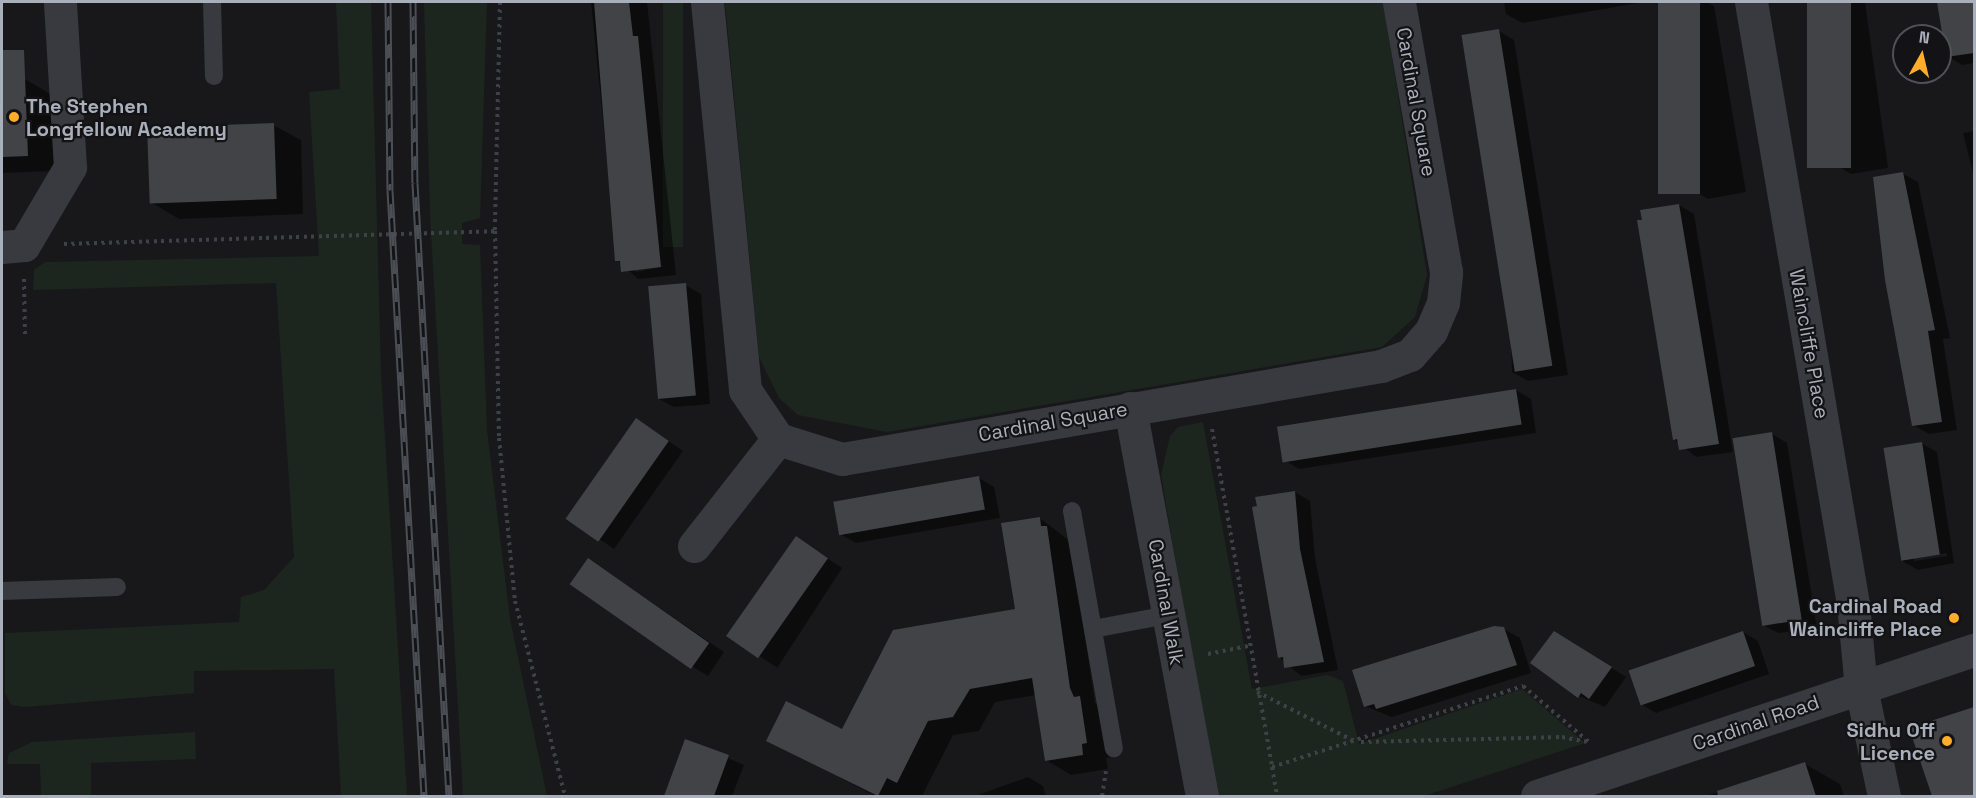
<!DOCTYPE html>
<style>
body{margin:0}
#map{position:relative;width:1976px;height:798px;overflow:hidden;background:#18181a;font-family:"Space Grotesk",sans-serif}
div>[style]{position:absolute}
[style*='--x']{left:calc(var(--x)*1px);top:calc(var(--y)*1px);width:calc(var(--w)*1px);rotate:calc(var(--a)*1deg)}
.green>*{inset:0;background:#1d261e;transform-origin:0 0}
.shadow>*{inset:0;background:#0007;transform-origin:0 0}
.building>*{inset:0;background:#424347;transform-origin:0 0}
.path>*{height:4px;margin-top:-2px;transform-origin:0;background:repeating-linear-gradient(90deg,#3e4147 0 3px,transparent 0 7.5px)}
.lane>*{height:18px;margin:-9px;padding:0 9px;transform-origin:9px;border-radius:9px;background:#383a40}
.street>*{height:33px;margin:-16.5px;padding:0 16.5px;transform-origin:16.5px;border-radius:16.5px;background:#383a40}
.rail>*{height:7px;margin-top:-3.5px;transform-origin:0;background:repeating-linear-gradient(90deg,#131315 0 14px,#4b4e55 0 28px);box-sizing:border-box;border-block:2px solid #4b4e55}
.dots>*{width:16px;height:16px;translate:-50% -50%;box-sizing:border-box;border:3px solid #131315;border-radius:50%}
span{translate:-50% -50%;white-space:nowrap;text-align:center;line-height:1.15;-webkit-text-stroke:4.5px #131315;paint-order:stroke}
.street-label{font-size:20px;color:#a9afbb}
.poi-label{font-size:20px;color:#a9afbb;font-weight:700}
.left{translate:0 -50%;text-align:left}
.right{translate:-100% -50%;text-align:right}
.frame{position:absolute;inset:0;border:3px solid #a9afbb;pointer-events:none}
.north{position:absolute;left:1892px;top:24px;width:60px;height:60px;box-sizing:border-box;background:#131315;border:2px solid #4f5157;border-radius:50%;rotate:8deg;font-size:16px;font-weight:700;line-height:24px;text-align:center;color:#a9afbb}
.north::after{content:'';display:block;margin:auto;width:21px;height:27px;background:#ffad2b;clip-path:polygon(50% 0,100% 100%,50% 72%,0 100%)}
</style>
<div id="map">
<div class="green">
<div style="clip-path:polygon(336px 2px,371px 2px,381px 373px,407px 796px,341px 796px,334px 669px,194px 671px,194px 693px,25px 707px,11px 705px,5px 693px,5px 633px,239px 622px,241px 597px,264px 590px,294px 557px,276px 283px,33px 290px,34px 270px,45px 262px,319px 256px,309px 92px,340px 89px)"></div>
<div style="clip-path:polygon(424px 2px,487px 2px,480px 218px,462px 223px,462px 244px,480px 245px,487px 430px,510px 619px,547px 796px,463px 796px,430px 214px)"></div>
<div style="left:663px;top:2px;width:20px;height:245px"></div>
<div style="clip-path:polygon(725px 2px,1383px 2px,1427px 275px,1415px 317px,1382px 347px,887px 432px,798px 415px,779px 398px,759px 357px)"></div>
<div style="clip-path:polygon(1203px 422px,1252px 689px,1327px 675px,1343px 681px,1359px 744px,1522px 689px,1585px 743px,1424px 796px,1216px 796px,1161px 475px,1170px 436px,1178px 427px)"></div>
<div style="clip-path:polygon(195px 732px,196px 759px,91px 763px,91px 796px,41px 796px,40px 764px,7px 764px,9px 753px,32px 742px)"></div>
</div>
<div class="shadow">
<div style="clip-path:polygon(evenodd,591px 2px,647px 2px,676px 275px,638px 279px,617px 260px,591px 2px,668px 265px,636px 272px,633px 269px,668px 265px)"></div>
<div style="clip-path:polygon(1504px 2px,1644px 2px,1522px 23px,1506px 14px)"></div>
<div style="clip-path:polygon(1706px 2px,1714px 6px,1746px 192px,1708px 199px,1693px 190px,1659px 3px)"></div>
<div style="clip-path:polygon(1810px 2px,1865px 2px,1888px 168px,1851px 174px,1836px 165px)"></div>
<div style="clip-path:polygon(1939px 2px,1974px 2px,1974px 63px,1962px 65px,1947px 56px)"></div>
<div style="clip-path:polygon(1499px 31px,1514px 40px,1568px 375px,1528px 381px,1512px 372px)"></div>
<div style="clip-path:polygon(25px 79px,52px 95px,55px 171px,2px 173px,2px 80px)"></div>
<div style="clip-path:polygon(273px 125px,301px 140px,303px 214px,179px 219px,152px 203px)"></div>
<div style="clip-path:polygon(1974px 131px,1974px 177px,1963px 133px)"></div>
<div style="clip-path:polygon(1903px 174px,1918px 182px,1950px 338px,1943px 339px,1957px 430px,1929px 434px,1913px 425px)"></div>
<div style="clip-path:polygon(1679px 205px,1694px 214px,1733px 452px,1696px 457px,1674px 439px)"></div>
<div style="clip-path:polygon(685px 285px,701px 294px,710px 404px,674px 407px,659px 399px)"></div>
<div style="clip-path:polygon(1516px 390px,1531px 399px,1536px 433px,1299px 469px,1284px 460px)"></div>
<div style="clip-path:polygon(651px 429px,683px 451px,614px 549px,567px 517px)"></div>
<div style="clip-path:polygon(1772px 434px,1787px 443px,1817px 628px,1778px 633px,1763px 625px)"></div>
<div style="clip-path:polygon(evenodd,1921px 443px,1937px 452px,1954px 563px,1918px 570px,1902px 561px,1921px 443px,1947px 553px,1947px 556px,1914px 561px,1914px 558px,1947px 553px)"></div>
<div style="clip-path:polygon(979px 478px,994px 487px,1000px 518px,856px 543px,840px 534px)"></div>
<div style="clip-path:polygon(1295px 492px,1310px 501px,1315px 558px,1338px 670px,1301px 676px,1279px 657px)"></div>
<div style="clip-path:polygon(1040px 518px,1071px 542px,1095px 703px,1105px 712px,1111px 757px,1106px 758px,1108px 769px,1071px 775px,1046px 760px,1036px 695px,995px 702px,979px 731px,953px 735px,922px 796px,875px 796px,768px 740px,843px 731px,1016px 610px)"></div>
<div style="left:796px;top:538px;width:55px;height:119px;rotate:33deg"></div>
<div style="clip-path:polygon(603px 569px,724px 652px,708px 676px,693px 667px)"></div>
<div style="clip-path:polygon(1504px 629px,1520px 638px,1531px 673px,1392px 717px,1365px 706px)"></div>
<div style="clip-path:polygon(1743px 632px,1758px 641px,1769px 674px,1656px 713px,1641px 704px)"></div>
<div style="clip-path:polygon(1569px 641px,1626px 677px,1605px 707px,1579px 696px)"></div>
<div style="clip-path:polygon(1974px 708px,1974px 796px,1933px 796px,1911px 729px)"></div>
<div style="clip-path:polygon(686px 740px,744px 765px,732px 796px,665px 796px)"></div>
<div style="clip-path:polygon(1805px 764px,1840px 784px,1844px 796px,1706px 796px)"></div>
<div style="clip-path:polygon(1028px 777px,1043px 786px,1046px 796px,975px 796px)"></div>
</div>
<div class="building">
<div style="clip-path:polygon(594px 2px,629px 2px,633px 36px,638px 36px,661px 267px,621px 272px,620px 261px,615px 261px)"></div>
<div style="left:1658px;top:2px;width:42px;height:192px"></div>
<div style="left:1807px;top:2px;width:44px;height:166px"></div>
<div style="clip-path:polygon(1937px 2px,1974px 2px,1974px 53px,1946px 57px)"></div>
<div style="left:1499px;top:29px;width:341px;height:38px;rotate:81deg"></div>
<div style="clip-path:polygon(2px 50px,24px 50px,28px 156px,2px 157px)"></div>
<div style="left:274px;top:123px;width:76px;height:127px;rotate:88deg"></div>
<div style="clip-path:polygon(1903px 172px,1935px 330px,1928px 331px,1942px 422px,1912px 426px,1885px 280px,1873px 177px)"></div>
<div style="clip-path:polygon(1679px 204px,1719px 444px,1679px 450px,1677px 439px,1673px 440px,1637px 220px,1642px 220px,1640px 210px)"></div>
<div style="left:686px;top:283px;width:113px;height:38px;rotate:85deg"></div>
<div style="left:1516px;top:389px;width:36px;height:242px;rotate:81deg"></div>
<div style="left:636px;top:418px;width:40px;height:123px;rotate:35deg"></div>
<div style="left:1772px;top:432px;width:190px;height:40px;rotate:81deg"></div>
<div style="left:1922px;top:442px;width:114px;height:39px;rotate:81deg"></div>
<div style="left:979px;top:476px;width:34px;height:148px;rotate:80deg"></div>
<div style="clip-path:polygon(1295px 491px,1300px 549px,1324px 662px,1284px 668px,1283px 657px,1278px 658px,1252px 507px,1257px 506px,1255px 497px)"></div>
<div style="clip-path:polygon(1040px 517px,1041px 526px,1047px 526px,1070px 688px,1074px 697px,1080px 696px,1087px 743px,1082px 744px,1083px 755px,1045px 761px,1032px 678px,970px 689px,953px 717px,928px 721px,897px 783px,887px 778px,878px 796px,766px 741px,786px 701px,842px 729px,893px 630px,1015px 609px,1001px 523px)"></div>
<div style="left:796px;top:536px;width:39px;height:122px;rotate:35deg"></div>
<div style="left:588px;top:558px;width:148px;height:32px;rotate:35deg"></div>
<div style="clip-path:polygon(1494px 626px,1504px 627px,1517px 665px,1376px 709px,1374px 704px,1364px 707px,1352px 670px)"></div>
<div style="clip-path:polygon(1554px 631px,1612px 667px,1589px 699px,1581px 693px,1578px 698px,1530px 663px)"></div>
<div style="left:1743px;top:631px;width:37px;height:121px;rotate:71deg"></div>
<div style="clip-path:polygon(1974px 707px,1974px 796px,1932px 796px,1909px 728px)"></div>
<div style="clip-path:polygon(685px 739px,729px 755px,714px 796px,664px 796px)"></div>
<div style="clip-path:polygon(1805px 762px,1816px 796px,1718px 796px,1717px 791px)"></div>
</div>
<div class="path">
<div style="--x:500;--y:2;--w:229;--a:91.3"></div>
<div style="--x:495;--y:231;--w:207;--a:88.9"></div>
<div style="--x:499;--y:438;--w:164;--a:84.4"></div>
<div style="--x:515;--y:601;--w:201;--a:75.6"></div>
<div style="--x:64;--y:244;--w:431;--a:-1.7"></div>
<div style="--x:24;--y:279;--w:55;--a:89"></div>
<div style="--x:1212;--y:429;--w:343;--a:79.9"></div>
<div style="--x:1272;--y:767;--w:264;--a:-17.9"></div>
<div style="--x:1523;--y:686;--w:88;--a:40.4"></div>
<div style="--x:1208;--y:654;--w:41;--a:-11.3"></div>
<div style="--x:1257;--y:692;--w:109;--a:26.8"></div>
<div style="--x:1361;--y:742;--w:201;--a:-1.4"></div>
<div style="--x:1562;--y:737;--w:25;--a:11"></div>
<div style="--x:1272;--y:767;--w:29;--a:80"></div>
<div style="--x:1102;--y:796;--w:25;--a:-81"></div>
</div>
<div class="lane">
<div style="--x:212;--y:2;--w:74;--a:88.5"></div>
<div style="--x:1072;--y:511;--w:241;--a:80"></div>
<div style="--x:2;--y:591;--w:115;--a:-2"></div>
<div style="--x:1093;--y:629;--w:76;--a:-10.6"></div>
</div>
<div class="street">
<div style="--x:707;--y:2;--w:390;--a:84.4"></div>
<div style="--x:745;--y:390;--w:59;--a:56"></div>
<div style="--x:778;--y:439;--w:67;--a:17.4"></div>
<div style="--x:842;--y:459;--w:547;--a:-9.79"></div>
<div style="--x:1381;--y:366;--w:31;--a:-21"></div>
<div style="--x:1410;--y:355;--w:32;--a:-49"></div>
<div style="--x:1431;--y:331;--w:30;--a:-67"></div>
<div style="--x:1443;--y:303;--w:31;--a:-84"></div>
<div style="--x:1446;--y:272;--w:274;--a:-99.9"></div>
<div style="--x:1751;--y:2;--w:611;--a:80.38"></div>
<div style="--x:1853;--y:604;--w:84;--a:84.6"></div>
<div style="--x:1861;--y:688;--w:110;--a:78"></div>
<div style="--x:2;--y:247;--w:22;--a:-5"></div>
<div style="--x:24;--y:245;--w:91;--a:-59.5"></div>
<div style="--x:70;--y:167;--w:165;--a:-93.5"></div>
<div style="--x:1130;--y:408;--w:395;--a:79.5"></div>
<div style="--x:694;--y:546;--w:136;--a:-51.9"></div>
<div style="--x:1537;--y:796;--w:461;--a:-18.5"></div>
</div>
<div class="rail">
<div style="--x:388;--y:2;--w:188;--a:89.4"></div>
<div style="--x:390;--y:190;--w:607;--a:86.79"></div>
<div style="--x:413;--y:2;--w:181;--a:89.4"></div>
<div style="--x:415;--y:183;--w:614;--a:86.83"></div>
</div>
<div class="dots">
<div style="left:14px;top:117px;background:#ffad2b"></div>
<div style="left:1954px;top:618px;background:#ffad2b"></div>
<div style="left:1947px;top:741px;background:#ffad2b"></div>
</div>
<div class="street-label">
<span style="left:1416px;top:102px;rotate:80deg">Cardinal Square</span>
<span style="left:1809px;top:344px;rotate:80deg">Waincliffe Place</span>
<span style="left:1053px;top:422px;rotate:-10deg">Cardinal Square</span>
<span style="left:1166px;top:602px;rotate:80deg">Cardinal Walk</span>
<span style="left:1756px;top:723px;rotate:-19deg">Cardinal Road</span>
</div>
<div class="poi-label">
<span class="left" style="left:26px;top:118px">The Stephen<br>Longfellow Academy</span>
<span class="right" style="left:1942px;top:618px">Cardinal Road<br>Waincliffe Place</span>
<span class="right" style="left:1935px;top:742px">Sidhu Off<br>Licence</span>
</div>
<div class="frame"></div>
<div class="north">N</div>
</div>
